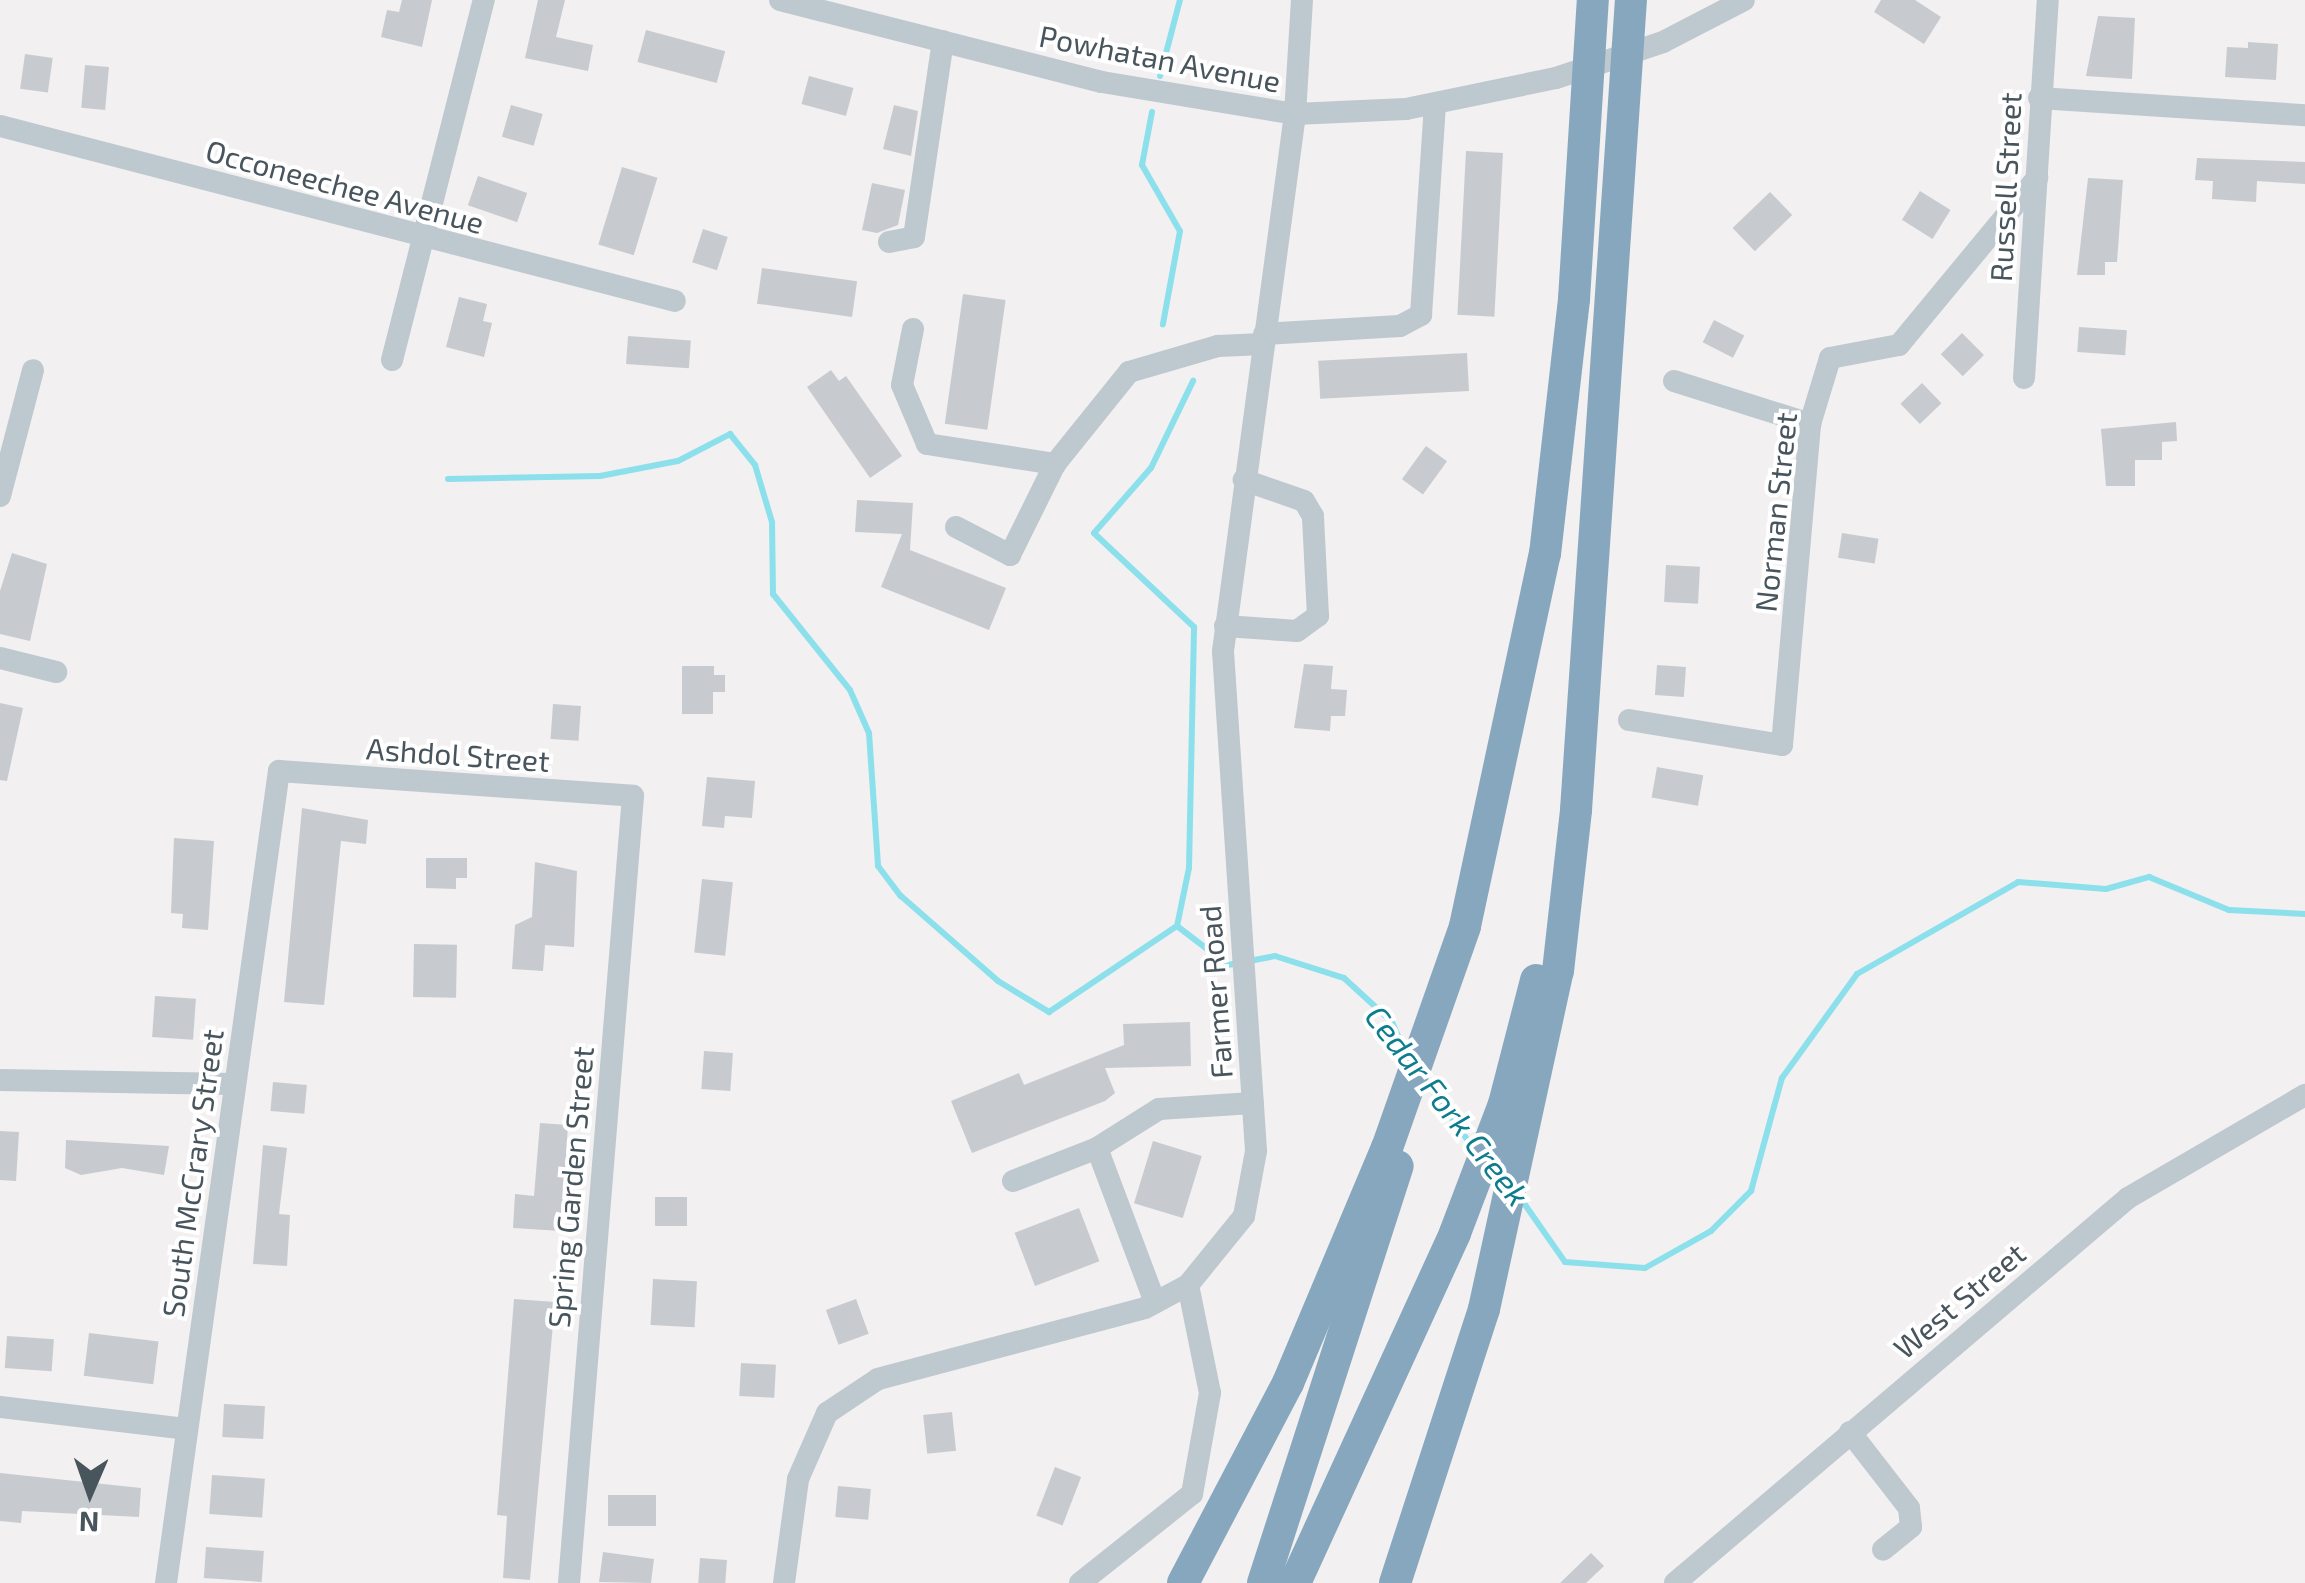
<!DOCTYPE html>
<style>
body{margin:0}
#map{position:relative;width:2305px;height:1583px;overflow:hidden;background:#f2f0f0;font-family:"Exo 2",sans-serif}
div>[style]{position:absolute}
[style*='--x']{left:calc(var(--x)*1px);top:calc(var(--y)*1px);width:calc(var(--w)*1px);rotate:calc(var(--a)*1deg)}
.stream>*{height:6px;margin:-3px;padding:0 3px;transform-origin:3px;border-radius:3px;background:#8be0ec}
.building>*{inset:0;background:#c7cbcf;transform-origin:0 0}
.minor>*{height:22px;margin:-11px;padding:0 11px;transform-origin:11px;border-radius:11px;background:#bec8cf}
.highway>*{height:32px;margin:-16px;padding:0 16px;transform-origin:16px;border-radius:16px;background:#87a7be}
span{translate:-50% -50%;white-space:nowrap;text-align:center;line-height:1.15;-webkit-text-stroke:8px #fff;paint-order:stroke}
.street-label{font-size:30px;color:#48555d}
.water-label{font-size:32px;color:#0d7d8d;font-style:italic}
.north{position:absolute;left:40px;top:1443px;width:100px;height:100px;-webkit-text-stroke:8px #fff;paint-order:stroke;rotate:182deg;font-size:28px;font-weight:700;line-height:40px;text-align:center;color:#48555d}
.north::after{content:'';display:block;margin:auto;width:35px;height:45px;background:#48555d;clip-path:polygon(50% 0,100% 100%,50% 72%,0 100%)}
</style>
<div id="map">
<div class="stream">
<div style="--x:1160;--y:76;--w:79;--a:-75.3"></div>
<div style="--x:1152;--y:112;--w:54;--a:100.7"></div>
<div style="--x:1142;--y:165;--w:76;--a:60.1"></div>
<div style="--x:1180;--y:231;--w:95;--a:100.4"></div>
<div style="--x:448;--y:479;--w:152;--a:-1.1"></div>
<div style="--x:600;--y:476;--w:79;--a:-10.9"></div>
<div style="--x:678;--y:461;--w:59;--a:-27.4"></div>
<div style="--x:730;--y:434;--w:40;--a:51"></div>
<div style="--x:755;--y:465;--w:59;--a:73.4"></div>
<div style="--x:772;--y:522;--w:72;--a:89.2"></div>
<div style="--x:773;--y:594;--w:123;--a:51.3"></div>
<div style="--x:850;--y:690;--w:47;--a:66.2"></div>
<div style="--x:869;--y:733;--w:133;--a:86.1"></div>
<div style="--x:878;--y:866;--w:38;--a:53"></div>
<div style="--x:901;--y:896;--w:129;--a:41.2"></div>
<div style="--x:998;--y:981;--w:60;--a:31.3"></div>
<div style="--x:1049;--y:1012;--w:154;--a:-33.9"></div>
<div style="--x:1177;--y:926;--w:64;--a:37.4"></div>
<div style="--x:1228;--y:965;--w:48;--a:-10.8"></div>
<div style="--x:1275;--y:956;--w:72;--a:17.7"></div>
<div style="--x:1344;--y:978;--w:65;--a:42.5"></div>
<div style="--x:1392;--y:1022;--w:40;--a:66.6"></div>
<div style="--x:1177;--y:926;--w:59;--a:-78.3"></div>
<div style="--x:1189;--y:868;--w:241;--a:-88.8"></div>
<div style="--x:1194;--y:627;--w:137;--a:-136.8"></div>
<div style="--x:1094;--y:533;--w:86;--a:-48.8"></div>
<div style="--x:1151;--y:468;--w:97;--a:-64.2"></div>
<div style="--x:1422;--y:1076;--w:93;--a:54.6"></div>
<div style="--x:1519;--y:1196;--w:80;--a:55.1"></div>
<div style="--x:1565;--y:1262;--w:80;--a:4.3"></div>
<div style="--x:1645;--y:1268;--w:76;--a:-29.3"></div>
<div style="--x:1711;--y:1231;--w:57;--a:-45"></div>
<div style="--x:1751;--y:1191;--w:117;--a:-74.7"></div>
<div style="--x:1782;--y:1078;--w:128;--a:-54.2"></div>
<div style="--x:1857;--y:974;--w:185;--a:-29.7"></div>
<div style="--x:2018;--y:882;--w:88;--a:4.5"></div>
<div style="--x:2106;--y:889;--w:45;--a:-15.6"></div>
<div style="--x:2149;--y:877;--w:87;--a:22.4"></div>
<div style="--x:2229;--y:910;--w:76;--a:3"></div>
</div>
<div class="building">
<div style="clip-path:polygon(402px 0,432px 0,422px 47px,381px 37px,387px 10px,399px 12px)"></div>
<div style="clip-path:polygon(538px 0,565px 0,556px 37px,593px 45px,588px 71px,525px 58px)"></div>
<div style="clip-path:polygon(1881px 0,1915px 0,1941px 17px,1924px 44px,1874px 12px)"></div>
<div style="clip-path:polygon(2098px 16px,2135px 18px,2132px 79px,2086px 76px)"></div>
<div style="left:646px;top:30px;width:82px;height:33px;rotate:15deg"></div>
<div style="clip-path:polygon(2248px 42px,2278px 44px,2276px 80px,2225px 77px,2227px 47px,2248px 48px)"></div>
<div style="left:25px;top:54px;width:28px;height:35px;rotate:8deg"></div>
<div style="left:85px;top:65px;width:24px;height:43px;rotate:5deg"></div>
<div style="left:809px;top:76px;width:46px;height:29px;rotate:15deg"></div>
<div style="left:511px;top:105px;width:33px;height:33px;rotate:16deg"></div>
<div style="clip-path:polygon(894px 105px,918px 111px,911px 156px,883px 149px)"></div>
<div style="left:1466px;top:151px;width:37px;height:164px;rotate:3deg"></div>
<div style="clip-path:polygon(2197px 158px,2305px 162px,2305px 184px,2257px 181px,2256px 202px,2212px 199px,2213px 181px,2195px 180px)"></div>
<div style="left:622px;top:167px;width:37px;height:81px;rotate:17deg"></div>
<div style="left:478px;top:176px;width:52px;height:31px;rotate:19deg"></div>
<div style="clip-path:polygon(2088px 178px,2123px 180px,2117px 262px,2105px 262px,2105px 275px,2077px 275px)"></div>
<div style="clip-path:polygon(872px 183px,905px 190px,898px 225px,877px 233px,862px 230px)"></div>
<div style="left:1920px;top:191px;width:36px;height:34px;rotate:32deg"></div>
<div style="left:1770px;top:192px;width:32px;height:52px;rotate:46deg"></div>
<div style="left:703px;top:229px;width:26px;height:35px;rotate:18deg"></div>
<div style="left:762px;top:268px;width:96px;height:36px;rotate:8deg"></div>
<div style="left:963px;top:294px;width:43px;height:131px;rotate:8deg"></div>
<div style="clip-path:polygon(459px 297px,487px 304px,483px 321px,492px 323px,484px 357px,446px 347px)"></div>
<div style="left:1714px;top:320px;width:34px;height:25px;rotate:27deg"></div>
<div style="left:2079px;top:327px;width:48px;height:25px;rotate:4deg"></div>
<div style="left:1962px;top:333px;width:31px;height:30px;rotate:45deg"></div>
<div style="left:628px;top:336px;width:63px;height:28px;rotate:4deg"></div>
<div style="left:1467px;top:353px;width:38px;height:149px;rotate:87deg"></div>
<div style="clip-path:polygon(831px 370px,839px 381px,846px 376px,902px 456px,870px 478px,807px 387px)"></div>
<div style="left:1922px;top:383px;width:28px;height:30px;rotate:46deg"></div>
<div style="clip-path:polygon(2176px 422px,2177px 441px,2162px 442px,2162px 460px,2135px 460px,2135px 486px,2106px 486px,2101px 429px)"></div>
<div style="left:1426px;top:446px;width:26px;height:41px;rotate:36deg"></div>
<div style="clip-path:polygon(857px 500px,913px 503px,910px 550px,1006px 588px,989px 630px,881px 587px,902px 534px,855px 532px)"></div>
<div style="left:1842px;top:533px;width:37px;height:25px;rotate:9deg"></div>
<div style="clip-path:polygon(12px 553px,47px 564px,30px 641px,0 634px,0 591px)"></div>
<div style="left:1666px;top:565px;width:34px;height:37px;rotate:3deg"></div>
<div style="clip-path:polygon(1304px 664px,1333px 666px,1331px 689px,1347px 690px,1345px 716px,1331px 716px,1330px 731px,1294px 728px)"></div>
<div style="left:1657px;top:665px;width:29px;height:30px;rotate:4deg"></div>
<div style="clip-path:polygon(682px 666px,714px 666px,714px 675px,725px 675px,725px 692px,713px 692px,713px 714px,682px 714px)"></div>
<div style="clip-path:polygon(0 703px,23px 708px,7px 781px,0 780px)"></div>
<div style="left:553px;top:704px;width:28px;height:35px;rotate:4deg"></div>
<div style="left:1657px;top:767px;width:47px;height:31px;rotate:10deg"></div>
<div style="clip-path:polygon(707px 777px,755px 781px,752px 818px,725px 816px,724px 828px,702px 826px)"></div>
<div style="clip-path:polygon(302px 808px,368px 820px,366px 844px,341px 841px,324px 1005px,284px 1002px)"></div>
<div style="clip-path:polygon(174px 838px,214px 841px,208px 930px,182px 928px,183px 914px,171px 913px)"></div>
<div style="clip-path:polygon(426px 858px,467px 858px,467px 878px,456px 878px,456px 889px,426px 888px)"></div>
<div style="clip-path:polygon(535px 862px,577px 871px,574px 947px,545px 945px,543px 971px,512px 969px,515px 925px,532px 917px)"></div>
<div style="left:702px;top:879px;width:31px;height:74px;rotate:6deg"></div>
<div style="left:414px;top:944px;width:43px;height:53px;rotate:1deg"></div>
<div style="left:155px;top:996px;width:41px;height:41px;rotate:4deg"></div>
<div style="clip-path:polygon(1190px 1022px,1191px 1066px,1105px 1068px,1115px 1093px,1105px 1101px,972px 1153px,951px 1101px,1019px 1073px,1024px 1085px,1124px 1045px,1123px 1024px)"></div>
<div style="left:704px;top:1051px;width:29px;height:38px;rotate:4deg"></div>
<div style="left:273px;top:1082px;width:34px;height:29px;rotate:5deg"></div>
<div style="clip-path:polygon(540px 1123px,568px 1125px,561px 1231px,513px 1228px,515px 1194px,534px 1196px)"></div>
<div style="clip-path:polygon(0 1131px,19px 1132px,16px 1181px,0 1180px)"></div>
<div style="clip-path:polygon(66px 1140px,169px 1146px,164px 1175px,122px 1168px,81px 1175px,65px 1168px)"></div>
<div style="left:1153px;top:1141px;width:51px;height:65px;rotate:17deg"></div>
<div style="clip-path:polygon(263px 1145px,287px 1148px,279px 1214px,290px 1215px,287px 1266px,253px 1264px)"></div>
<div style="left:655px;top:1197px;width:32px;height:29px"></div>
<div style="left:1079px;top:1208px;width:57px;height:69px;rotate:69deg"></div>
<div style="left:653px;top:1279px;width:44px;height:46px;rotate:3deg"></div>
<div style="clip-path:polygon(514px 1299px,555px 1302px,530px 1580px,503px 1578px,507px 1516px,497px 1515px)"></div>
<div style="left:856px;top:1299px;width:37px;height:32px;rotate:70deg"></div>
<div style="left:89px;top:1333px;width:70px;height:43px;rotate:7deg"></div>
<div style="left:7px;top:1336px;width:47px;height:32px;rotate:4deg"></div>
<div style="left:741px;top:1363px;width:35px;height:33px;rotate:3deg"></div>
<div style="left:224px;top:1404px;width:41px;height:33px;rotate:3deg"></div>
<div style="left:952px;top:1412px;width:39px;height:29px;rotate:84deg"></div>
<div style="left:1055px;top:1467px;width:28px;height:52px;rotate:21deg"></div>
<div style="clip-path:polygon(0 1473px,141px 1488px,139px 1517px,22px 1511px,21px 1523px,0 1521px)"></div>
<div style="left:212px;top:1475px;width:53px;height:39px;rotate:4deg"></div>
<div style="left:838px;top:1486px;width:33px;height:31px;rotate:5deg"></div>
<div style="left:608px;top:1495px;width:48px;height:31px"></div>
<div style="left:206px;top:1547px;width:58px;height:31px;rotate:4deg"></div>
<div style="clip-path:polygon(603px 1552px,654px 1559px,651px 1583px,599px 1582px)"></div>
<div style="clip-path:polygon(1591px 1553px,1604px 1566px,1586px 1583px,1560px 1583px)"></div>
<div style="left:700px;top:1558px;width:27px;height:25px;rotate:4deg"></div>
</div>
<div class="minor">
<div style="--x:780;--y:0;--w:332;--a:14.3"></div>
<div style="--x:1102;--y:82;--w:196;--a:9.4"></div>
<div style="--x:1295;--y:114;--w:111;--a:-2.6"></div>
<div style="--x:1406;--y:109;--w:153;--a:-11.7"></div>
<div style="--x:1556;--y:78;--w:113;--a:-18.6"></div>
<div style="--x:1663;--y:42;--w:91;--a:-27.4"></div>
<div style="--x:2039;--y:98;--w:267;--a:3.7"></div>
<div style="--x:0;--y:126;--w:697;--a:14.53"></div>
<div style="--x:889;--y:242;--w:25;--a:-11"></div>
<div style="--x:914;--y:237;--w:198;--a:-81.6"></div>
<div style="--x:913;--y:329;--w:57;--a:101.1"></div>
<div style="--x:902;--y:385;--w:64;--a:67"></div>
<div style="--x:927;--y:444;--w:130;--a:8.9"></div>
<div style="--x:1055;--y:464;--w:118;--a:-51.2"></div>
<div style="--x:1129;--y:372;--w:93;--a:-16.3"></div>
<div style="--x:1218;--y:346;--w:45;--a:-2.5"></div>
<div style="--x:1264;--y:334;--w:136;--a:-3.4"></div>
<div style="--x:1400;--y:326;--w:24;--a:-28"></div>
<div style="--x:1421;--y:315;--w:212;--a:-86.2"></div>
<div style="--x:392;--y:360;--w:372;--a:-75.7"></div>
<div style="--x:2024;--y:378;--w:379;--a:-86.4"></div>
<div style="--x:1674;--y:381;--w:143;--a:17.5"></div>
<div style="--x:0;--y:496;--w:130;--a:-75.3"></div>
<div style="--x:956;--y:527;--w:61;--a:27.4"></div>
<div style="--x:1010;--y:555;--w:102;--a:-63.7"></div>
<div style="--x:1225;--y:626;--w:72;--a:4"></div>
<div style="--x:1297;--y:631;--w:26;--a:-36"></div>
<div style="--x:1318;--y:616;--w:100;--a:-92.9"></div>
<div style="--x:1313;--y:516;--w:17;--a:-121"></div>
<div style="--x:1304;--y:501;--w:64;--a:-160.7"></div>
<div style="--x:0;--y:658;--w:58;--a:14"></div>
<div style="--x:1629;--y:720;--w:155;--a:9.3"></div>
<div style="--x:1782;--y:745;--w:322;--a:-85"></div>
<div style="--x:1810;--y:424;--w:69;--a:-73.1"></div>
<div style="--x:1830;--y:358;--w:70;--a:-10.7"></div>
<div style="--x:1899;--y:345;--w:217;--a:-50.4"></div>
<div style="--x:0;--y:1080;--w:233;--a:1"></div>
<div style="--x:1097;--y:1148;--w:165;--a:69.4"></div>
<div style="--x:1013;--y:1181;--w:90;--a:-21.4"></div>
<div style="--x:1097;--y:1148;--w:73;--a:-32.2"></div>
<div style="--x:1159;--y:1109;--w:94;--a:-3.7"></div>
<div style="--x:0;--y:1407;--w:187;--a:6.7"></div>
<div style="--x:1850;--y:1432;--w:96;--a:52.2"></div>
<div style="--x:1909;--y:1508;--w:19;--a:84"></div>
<div style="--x:1911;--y:1527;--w:36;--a:141"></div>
<div style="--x:166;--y:1583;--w:820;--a:-82.08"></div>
<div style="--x:279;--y:771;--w:355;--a:4"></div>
<div style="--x:633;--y:796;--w:790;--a:94.65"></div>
<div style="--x:784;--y:1583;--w:105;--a:-82.3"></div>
<div style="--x:798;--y:1479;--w:72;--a:-66.3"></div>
<div style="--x:827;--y:1413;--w:61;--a:-33.7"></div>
<div style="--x:878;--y:1379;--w:276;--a:-14.9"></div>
<div style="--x:1145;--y:1308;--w:49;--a:-28.1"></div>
<div style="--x:1188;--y:1285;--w:89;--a:-50.9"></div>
<div style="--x:1244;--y:1216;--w:66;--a:-79.5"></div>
<div style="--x:1256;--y:1151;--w:501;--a:-93.78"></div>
<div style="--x:1223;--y:651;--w:542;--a:-82.36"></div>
<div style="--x:1295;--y:114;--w:114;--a:-86.5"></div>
<div style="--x:1080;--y:1583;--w:143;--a:-38.5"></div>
<div style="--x:1192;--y:1494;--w:103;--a:-79.9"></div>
<div style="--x:1210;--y:1393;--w:110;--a:-101.5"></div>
<div style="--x:1675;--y:1583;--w:595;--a:-40.36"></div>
<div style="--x:2128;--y:1198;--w:205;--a:-30.2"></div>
</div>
<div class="highway">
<div style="--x:1183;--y:1583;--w:226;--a:-62.3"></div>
<div style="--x:1288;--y:1383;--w:255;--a:-67.2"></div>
<div style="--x:1387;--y:1148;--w:235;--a:-70.6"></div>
<div style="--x:1465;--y:926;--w:381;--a:-77.9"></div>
<div style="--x:1545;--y:554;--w:257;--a:-83.5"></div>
<div style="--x:1574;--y:299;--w:300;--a:-86.4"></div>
<div style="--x:1263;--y:1583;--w:438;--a:-72.1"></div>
<div style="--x:1295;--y:1583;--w:385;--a:-65.4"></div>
<div style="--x:1455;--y:1233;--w:138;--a:-69.2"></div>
<div style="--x:1504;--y:1104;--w:128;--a:-75.5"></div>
<div style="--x:1395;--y:1583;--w:288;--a:-72"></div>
<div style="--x:1484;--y:1309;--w:346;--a:-77.7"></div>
<div style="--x:1558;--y:971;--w:162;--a:-83.6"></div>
<div style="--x:1576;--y:810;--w:812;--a:-86.12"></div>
</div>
<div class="street-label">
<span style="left:1160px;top:58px;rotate:11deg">Powhatan Avenue</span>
<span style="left:345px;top:186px;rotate:15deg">Occoneechee Avenue</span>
<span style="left:2005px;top:187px;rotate:-87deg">Russell Street</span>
<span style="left:1775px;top:512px;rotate:-84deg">Norman Street</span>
<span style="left:458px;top:754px;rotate:4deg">Ashdol Street</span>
<span style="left:1215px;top:992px;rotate:-94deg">Farmer Road</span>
<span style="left:192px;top:1173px;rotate:-82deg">South McCrary Street</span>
<span style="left:570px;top:1187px;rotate:-85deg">Spring Garden Street</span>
<span style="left:1959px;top:1300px;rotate:-40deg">West Street</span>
</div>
<div class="water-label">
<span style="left:1448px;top:1105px;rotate:52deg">Cedar Fork Creek</span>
</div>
<div class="north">N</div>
</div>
